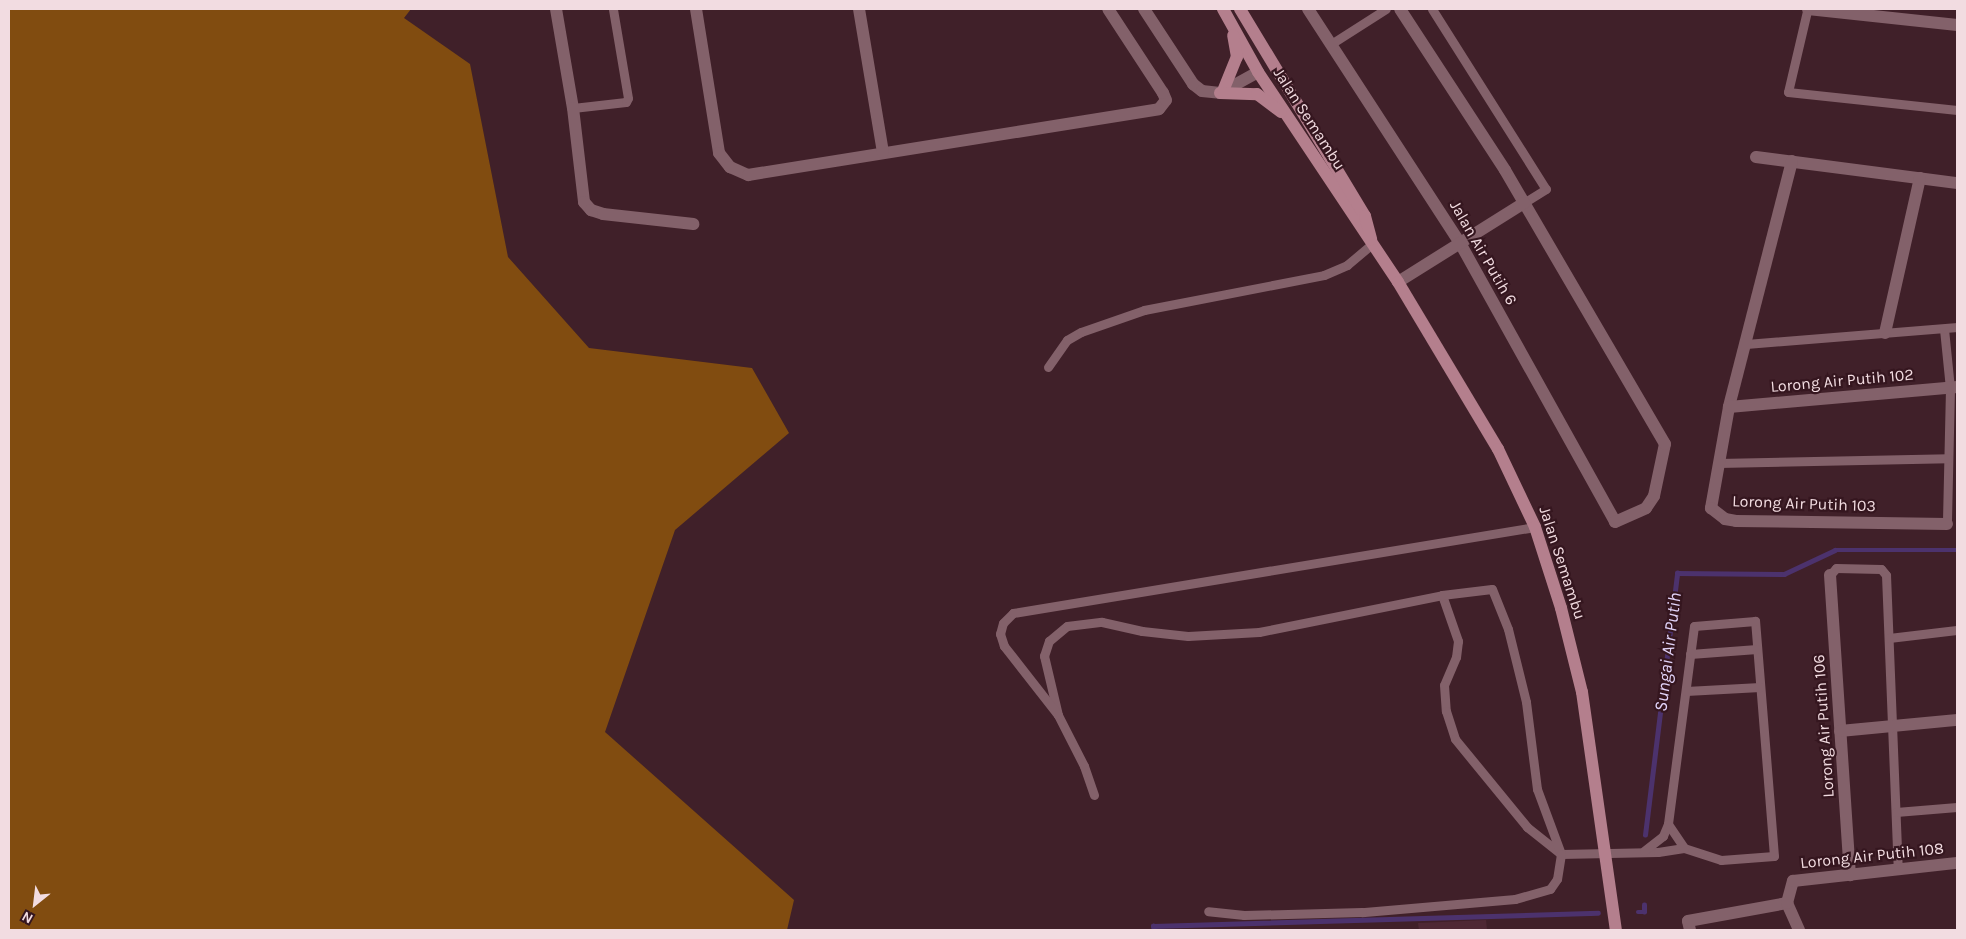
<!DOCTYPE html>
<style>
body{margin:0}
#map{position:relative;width:1966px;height:939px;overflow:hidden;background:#402029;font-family:Karla,sans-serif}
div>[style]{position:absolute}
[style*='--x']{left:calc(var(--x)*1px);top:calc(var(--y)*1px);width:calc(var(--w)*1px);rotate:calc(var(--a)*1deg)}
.built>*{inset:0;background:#4e2834}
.forest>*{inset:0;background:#814c10}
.stream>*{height:4.5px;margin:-2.25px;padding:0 2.25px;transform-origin:2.25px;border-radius:2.25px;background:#4c326d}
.service>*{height:9px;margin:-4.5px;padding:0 4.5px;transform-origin:4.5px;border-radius:4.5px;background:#83616a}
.minor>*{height:12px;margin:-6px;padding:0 6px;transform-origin:6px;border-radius:6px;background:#83616a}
.secondary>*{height:12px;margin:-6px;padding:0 6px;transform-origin:6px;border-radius:6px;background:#b47f8d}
span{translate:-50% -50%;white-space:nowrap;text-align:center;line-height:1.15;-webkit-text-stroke:4.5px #35161f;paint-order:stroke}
.street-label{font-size:16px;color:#f2dce1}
.water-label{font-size:18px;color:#e2d4f9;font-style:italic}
.frame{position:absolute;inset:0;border:10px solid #f2dce1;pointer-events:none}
.north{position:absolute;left:10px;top:879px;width:50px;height:50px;-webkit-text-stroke:4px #35161f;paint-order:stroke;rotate:209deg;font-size:14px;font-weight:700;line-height:20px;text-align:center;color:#f2dce1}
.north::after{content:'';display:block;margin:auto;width:18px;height:22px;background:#f2dce1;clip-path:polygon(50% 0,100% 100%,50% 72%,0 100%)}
</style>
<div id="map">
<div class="built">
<div style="clip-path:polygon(1486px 920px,1487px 930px,1419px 930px,1418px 923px)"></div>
</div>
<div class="forest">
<div style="clip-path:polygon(9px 9px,411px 9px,404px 18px,470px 64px,508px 257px,589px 348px,752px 368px,789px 433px,675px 530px,605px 732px,794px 900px,787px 930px,9px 930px)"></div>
</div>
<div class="stream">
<div style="--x:1645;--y:835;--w:264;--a:-83"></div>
<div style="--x:1677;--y:573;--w:107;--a:0.5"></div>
<div style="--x:1784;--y:574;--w:56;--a:-25.2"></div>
<div style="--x:1835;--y:550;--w:122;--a:0"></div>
<div style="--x:1638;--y:912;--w:6;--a:0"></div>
<div style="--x:1644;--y:912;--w:7;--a:-90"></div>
<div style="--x:1154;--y:930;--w:4;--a:-104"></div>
<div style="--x:1153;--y:926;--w:445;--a:-1.7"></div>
</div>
<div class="service">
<div style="--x:1432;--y:9;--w:213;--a:57.7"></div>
<div style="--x:1546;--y:189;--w:26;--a:148"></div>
<div style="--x:1807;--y:11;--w:83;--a:103.2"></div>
<div style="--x:1788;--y:92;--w:170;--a:6.1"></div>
<div style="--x:1331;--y:44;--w:65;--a:-32.5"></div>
<div style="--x:573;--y:108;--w:53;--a:-6.5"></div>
<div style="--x:626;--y:102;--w:4;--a:-63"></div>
<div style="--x:628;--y:98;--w:90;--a:-99.6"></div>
<div style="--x:1944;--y:329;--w:59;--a:84.2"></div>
<div style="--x:1950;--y:388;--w:136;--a:91.3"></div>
<div style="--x:1746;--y:344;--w:212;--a:-4.6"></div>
<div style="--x:1048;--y:367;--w:33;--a:-55"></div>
<div style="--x:1067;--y:340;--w:16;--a:-30"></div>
<div style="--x:1081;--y:332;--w:67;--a:-19.2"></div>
<div style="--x:1144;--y:310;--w:183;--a:-11"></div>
<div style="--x:1324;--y:275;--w:25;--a:-23"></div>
<div style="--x:1347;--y:265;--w:33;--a:-40"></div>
<div style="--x:1718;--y:463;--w:230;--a:-1.2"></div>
<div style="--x:1830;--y:575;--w:9;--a:-49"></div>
<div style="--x:1836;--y:568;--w:45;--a:1.3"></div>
<div style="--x:1881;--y:569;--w:8;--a:50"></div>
<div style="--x:1886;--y:575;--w:294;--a:87.7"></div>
<div style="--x:1442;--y:595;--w:49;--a:70.8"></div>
<div style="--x:1458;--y:641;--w:16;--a:97"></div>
<div style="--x:1456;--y:657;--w:30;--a:113"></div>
<div style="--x:1444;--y:685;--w:26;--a:86"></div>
<div style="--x:1446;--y:711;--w:29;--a:72"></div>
<div style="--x:1455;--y:739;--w:114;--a:50.7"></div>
<div style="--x:1527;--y:827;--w:43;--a:38.5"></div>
<div style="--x:1561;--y:854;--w:97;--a:-1.2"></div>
<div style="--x:1658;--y:852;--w:26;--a:-9"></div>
<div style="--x:1684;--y:848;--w:39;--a:18"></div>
<div style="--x:1721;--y:860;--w:53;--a:-4.3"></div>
<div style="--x:1774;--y:856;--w:236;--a:-94.6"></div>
<div style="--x:1755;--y:621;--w:61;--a:175.3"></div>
<div style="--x:1694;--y:626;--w:200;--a:97.5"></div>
<div style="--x:1668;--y:824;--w:13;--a:113"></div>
<div style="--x:1663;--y:836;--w:24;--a:142"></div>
<div style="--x:1889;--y:638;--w:68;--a:-6.7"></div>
<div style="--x:1690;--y:654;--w:67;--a:-4.3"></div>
<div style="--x:1686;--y:691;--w:74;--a:-3.1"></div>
<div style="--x:1058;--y:715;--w:61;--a:-103.3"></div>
<div style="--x:1044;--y:656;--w:16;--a:-72"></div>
<div style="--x:1049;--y:641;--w:23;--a:-40"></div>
<div style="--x:1067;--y:626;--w:35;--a:-7"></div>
<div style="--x:1102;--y:622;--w:41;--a:12.7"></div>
<div style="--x:1142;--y:631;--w:46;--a:6.2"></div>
<div style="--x:1188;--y:636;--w:71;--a:-3.2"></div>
<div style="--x:1259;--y:632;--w:187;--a:-11.4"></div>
<div style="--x:1442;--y:595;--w:50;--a:-6.8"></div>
<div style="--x:1492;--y:589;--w:43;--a:68.2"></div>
<div style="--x:1508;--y:629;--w:75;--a:76.1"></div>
<div style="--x:1526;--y:702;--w:88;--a:82.8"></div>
<div style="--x:1537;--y:789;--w:69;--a:69.7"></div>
<div style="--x:1561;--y:854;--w:25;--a:99"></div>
<div style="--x:1557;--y:879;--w:12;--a:125"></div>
<div style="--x:1550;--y:889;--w:36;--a:164"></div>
<div style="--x:1515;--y:899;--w:154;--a:175.1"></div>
<div style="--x:1362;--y:912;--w:118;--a:178.5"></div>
<div style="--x:1244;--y:915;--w:36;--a:-174"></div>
<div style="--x:1094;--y:795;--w:31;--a:-109"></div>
<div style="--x:1084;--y:766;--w:57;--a:-117"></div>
<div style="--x:1058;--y:715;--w:88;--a:-128"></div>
<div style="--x:1004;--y:646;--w:13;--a:-108"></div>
<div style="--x:1000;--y:634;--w:11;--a:-75"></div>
<div style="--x:1003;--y:623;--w:14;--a:-45"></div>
<div style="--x:1013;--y:613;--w:529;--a:-9.36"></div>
<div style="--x:1896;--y:812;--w:61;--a:-4.7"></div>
<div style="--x:1668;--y:824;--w:29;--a:56"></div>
</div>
<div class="minor">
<div style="--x:556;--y:9;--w:100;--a:80.3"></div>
<div style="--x:573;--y:108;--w:95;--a:83.3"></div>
<div style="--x:584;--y:202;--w:11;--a:49"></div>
<div style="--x:591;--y:210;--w:13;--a:18"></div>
<div style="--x:603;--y:214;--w:91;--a:6.3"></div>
<div style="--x:696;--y:9;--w:146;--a:80.9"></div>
<div style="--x:719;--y:153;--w:18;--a:52"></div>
<div style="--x:730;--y:167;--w:20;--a:24"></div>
<div style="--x:748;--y:175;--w:416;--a:-9.1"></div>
<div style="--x:1159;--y:109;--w:11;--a:-52"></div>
<div style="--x:1166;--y:100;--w:8;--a:-113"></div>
<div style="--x:1163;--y:93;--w:100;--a:-123.2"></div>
<div style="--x:859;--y:9;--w:145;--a:80.5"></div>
<div style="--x:1144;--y:9;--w:90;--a:56.8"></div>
<div style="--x:1193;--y:84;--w:11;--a:38"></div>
<div style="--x:1202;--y:91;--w:18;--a:6"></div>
<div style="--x:1220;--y:93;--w:43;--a:-28.9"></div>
<div style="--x:1308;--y:9;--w:279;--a:57"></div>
<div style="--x:1460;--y:243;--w:319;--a:60.9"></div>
<div style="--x:1615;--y:522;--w:34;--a:-24"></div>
<div style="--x:1646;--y:508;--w:14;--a:-56"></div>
<div style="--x:1654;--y:496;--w:53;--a:-78.1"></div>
<div style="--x:1665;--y:444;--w:317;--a:-120.3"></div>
<div style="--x:1505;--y:170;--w:192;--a:-123.1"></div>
<div style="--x:1808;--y:9;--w:150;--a:6.1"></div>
<div style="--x:1756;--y:157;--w:203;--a:7.4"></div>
<div style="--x:1792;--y:161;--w:254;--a:104.4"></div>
<div style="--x:1729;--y:407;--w:103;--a:100.1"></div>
<div style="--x:1711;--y:508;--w:18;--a:38"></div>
<div style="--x:1725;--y:519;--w:11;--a:10"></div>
<div style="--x:1736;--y:521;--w:211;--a:0.8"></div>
<div style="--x:1398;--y:282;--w:149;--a:-32.1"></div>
<div style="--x:1885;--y:333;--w:159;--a:-77.3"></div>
<div style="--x:1729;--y:407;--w:229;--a:-5"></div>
<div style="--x:1830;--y:575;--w:301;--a:86.2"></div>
<div style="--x:1840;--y:731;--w:118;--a:-5.4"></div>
<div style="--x:1787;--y:903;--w:30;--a:66"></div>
<div style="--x:1690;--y:930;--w:9;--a:-103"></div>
<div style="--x:1688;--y:921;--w:101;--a:-10.3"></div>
<div style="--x:1787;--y:903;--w:23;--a:-75"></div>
<div style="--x:1793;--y:881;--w:165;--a:-6.3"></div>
</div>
<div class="secondary">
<div style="--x:1223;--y:9;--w:72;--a:60.9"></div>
<div style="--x:1258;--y:72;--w:252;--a:56.3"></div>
<div style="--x:1398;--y:282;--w:195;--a:59.1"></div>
<div style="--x:1498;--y:449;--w:86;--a:64.6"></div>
<div style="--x:1535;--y:527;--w:85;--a:72.2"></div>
<div style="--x:1561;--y:608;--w:87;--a:76"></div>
<div style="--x:1582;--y:692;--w:240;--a:81.9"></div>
<div style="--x:1240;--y:9;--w:242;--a:58.9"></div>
<div style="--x:1365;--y:216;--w:24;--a:75"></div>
<div style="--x:1223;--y:91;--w:37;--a:-68"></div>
<div style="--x:1237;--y:57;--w:22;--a:-100"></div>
<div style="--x:1220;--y:93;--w:37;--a:2"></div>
<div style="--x:1257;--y:94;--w:30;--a:37"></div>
</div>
<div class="street-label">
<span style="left:1309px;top:119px;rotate:57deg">Jalan Semambu</span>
<span style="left:1483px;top:253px;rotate:60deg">Jalan Air Putih 6</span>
<span style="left:1842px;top:381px;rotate:-5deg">Lorong Air Putih 102</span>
<span style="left:1804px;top:504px;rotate:2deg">Lorong Air Putih 103</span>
<span style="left:1562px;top:563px;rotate:72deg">Jalan Semambu</span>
<span style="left:1824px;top:726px;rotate:-94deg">Lorong Air Putih 106</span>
<span style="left:1872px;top:856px;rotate:-6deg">Lorong Air Putih 108</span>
</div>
<div class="water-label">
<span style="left:1668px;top:652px;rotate:-83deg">Sungai Air Putih</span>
</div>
<div class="frame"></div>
<div class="north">N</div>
</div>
